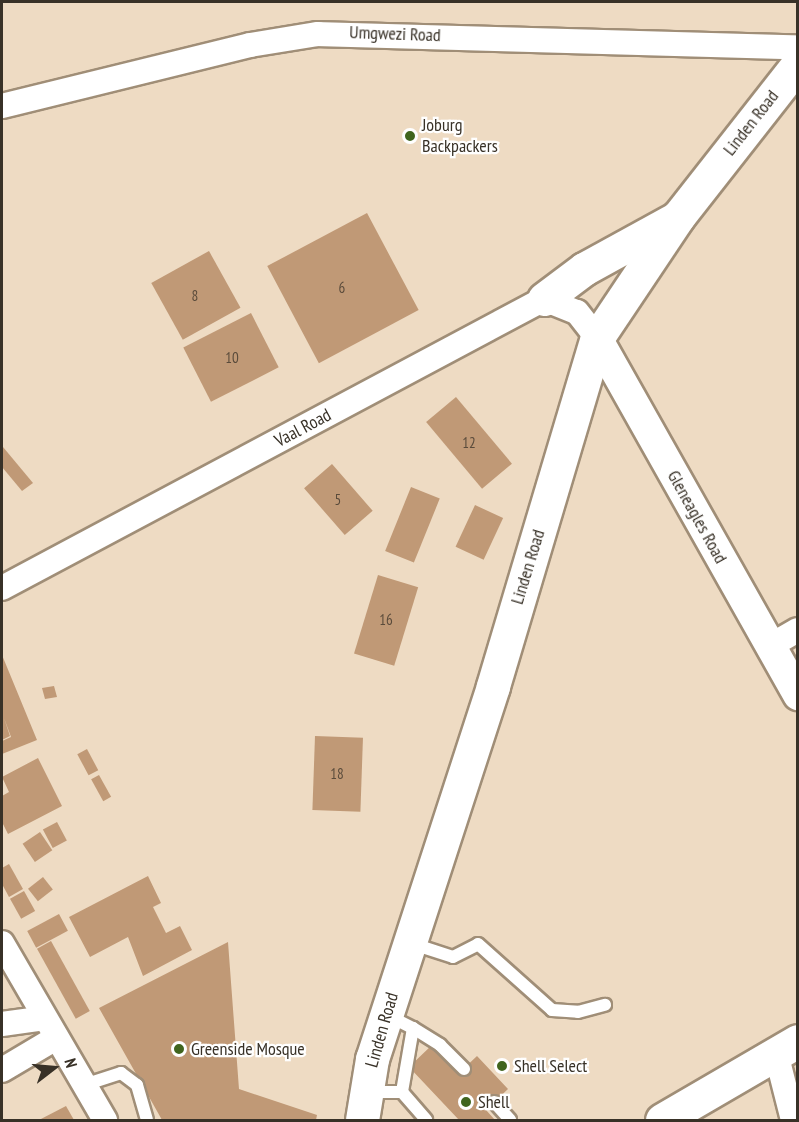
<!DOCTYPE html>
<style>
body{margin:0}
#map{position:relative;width:799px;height:1122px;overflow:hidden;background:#eedbc3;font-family:"PT Sans Narrow",sans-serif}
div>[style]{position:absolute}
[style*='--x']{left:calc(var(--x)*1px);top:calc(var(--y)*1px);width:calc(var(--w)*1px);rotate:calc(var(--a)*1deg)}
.building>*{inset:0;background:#c09976;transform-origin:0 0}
.roads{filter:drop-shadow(2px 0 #a08e77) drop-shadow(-2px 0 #a08e77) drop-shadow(0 2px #a08e77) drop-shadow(0 -2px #a08e77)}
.service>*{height:12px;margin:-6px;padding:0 6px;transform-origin:6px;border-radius:6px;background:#fff}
.minor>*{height:24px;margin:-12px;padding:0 12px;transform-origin:12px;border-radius:12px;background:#fff}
.tertiary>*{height:30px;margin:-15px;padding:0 15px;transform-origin:15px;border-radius:15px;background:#fff}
.secondary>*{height:33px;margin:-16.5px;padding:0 16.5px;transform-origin:16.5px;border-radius:16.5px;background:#fff}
.dots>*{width:16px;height:16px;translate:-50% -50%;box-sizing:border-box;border:3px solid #fff;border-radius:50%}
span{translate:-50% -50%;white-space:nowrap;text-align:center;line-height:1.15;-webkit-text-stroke:4.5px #fff;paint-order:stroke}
.number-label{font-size:15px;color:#5a4b3b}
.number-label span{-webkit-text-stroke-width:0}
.street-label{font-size:18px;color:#383127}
.poi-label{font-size:18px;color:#383127}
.left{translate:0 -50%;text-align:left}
.frame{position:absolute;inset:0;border:3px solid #383127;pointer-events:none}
.north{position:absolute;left:24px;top:1038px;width:60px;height:60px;-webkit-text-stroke:4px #fff;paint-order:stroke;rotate:74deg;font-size:16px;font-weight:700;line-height:24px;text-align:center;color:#383127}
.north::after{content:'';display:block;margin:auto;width:21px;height:27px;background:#383127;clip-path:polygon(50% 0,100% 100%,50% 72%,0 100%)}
</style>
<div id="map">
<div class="building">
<div style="left:367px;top:213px;width:110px;height:113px;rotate:62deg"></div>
<div style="left:209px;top:251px;width:65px;height:66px;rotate:61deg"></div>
<div style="left:251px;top:313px;width:61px;height:76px;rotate:63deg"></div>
<div style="left:456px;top:397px;width:87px;height:39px;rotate:50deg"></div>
<div style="clip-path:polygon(3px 447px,33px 483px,22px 491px,2px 467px)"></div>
<div style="left:332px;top:464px;width:62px;height:37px;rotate:49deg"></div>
<div style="left:411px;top:487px;width:31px;height:69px;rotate:22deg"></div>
<div style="left:475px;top:505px;width:31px;height:46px;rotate:25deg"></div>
<div style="left:378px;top:575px;width:42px;height:82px;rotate:17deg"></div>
<div style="clip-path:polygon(2px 655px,37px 740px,2px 754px,2px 741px,11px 737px,4px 718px,10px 736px,2px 740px)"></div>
<div style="clip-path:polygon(54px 686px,57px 697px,45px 699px,42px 688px)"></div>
<div style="left:315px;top:736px;width:48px;height:74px;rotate:2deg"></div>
<div style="left:87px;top:749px;width:24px;height:11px;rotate:62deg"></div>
<div style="clip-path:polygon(38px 758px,62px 806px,8px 834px,2px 822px,2px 796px,9px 792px,2px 777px)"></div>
<div style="left:99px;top:775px;width:25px;height:9px;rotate:61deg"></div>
<div style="left:57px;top:822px;width:21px;height:16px;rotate:62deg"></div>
<div style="left:40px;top:832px;width:22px;height:21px;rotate:56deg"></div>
<div style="clip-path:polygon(9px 864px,23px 889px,9px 897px,2px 884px,2px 868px)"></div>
<div style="clip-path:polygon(148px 876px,161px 903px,153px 907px,166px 933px,180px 926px,192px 950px,143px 976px,128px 937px,90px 957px,69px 917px)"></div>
<div style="left:43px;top:877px;width:16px;height:19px;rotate:52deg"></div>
<div style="left:24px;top:891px;width:23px;height:16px;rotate:61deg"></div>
<div style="left:59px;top:914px;width:19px;height:36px;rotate:62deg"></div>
<div style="left:51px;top:941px;width:80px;height:16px;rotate:61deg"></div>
<div style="clip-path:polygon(228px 942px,239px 1089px,317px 1115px,316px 1120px,162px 1120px,99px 1008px)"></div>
<div style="clip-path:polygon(432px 1045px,458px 1074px,477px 1056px,508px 1089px,486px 1110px,495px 1120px,459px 1120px,409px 1067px)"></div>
<div style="clip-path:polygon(66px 1106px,74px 1120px,39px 1120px)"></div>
</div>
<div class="roads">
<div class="service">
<div style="--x:410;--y:943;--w:45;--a:18"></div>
<div style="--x:453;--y:957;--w:28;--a:-27"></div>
<div style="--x:478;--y:944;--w:99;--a:41.7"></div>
<div style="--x:552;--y:1010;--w:26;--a:4"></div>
<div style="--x:578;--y:1012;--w:28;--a:-15"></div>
<div style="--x:387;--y:1015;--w:29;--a:27"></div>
<div style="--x:413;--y:1028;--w:65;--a:99.8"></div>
<div style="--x:402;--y:1092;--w:37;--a:49"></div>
<div style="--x:413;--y:1028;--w:32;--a:32"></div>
<div style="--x:440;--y:1045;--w:34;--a:45"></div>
<div style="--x:84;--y:1085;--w:39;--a:-18"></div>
<div style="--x:121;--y:1073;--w:20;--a:37"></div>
<div style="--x:137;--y:1085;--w:36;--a:74"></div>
<div style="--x:368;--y:1092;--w:34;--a:0"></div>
<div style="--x:494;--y:1102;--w:24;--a:48"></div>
</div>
<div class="minor">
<div style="--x:2;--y:106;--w:255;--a:-13.8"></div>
<div style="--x:250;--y:45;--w:69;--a:-9.2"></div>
<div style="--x:318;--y:34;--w:480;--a:1.6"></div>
<div style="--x:2;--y:588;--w:614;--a:-28.07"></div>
<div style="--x:544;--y:299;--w:35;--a:22"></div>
<div style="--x:577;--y:312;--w:33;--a:52"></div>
<div style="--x:770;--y:646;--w:32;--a:-30"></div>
<div style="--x:2;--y:943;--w:205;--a:59.8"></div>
<div style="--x:2;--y:1024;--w:43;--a:-7.9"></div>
<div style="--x:776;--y:1053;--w:69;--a:75.8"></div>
<div style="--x:2;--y:1070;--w:63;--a:-30.7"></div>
</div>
<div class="tertiary">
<div style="--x:597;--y:338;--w:410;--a:60.6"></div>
</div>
<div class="secondary">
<div style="--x:544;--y:299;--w:50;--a:-36.9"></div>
<div style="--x:584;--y:269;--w:104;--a:-28.8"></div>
<div style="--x:362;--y:1120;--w:62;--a:-80.7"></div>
<div style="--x:372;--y:1059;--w:392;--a:-72"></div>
<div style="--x:493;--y:686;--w:363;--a:-73.4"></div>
<div style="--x:597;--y:338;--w:146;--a:-56.2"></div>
<div style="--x:678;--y:217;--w:194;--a:-51.9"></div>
<div style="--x:662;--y:1120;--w:157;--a:-30.2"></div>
</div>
</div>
<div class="dots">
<div style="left:410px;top:136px;background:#40651e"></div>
<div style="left:179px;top:1049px;background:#40651e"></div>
<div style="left:502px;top:1066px;background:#40651e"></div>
<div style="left:466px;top:1102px;background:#40651e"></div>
</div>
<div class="number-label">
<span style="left:342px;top:288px">6</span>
<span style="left:195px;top:296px">8</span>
<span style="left:232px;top:358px">10</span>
<span style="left:469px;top:443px">12</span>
<span style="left:338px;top:500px">5</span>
<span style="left:386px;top:620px">16</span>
<span style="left:337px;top:774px">18</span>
</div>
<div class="street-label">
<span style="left:395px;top:34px;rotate:2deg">Umgwezi Road</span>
<span style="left:751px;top:123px;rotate:-52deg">Linden Road</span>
<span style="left:303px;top:428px;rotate:-28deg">Vaal Road</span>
<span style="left:697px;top:517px;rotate:61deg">Gleneagles Road</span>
<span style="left:528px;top:567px;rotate:-73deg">Linden Road</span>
<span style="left:382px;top:1030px;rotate:-74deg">Linden Road</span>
</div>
<div class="poi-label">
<span class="left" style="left:422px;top:136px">Joburg<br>Backpackers</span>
<span class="left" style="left:191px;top:1049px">Greenside Mosque</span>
<span class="left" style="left:514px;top:1066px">Shell Select</span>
<span class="left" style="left:478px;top:1102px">Shell</span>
</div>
<div class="frame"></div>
<div class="north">N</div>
</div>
